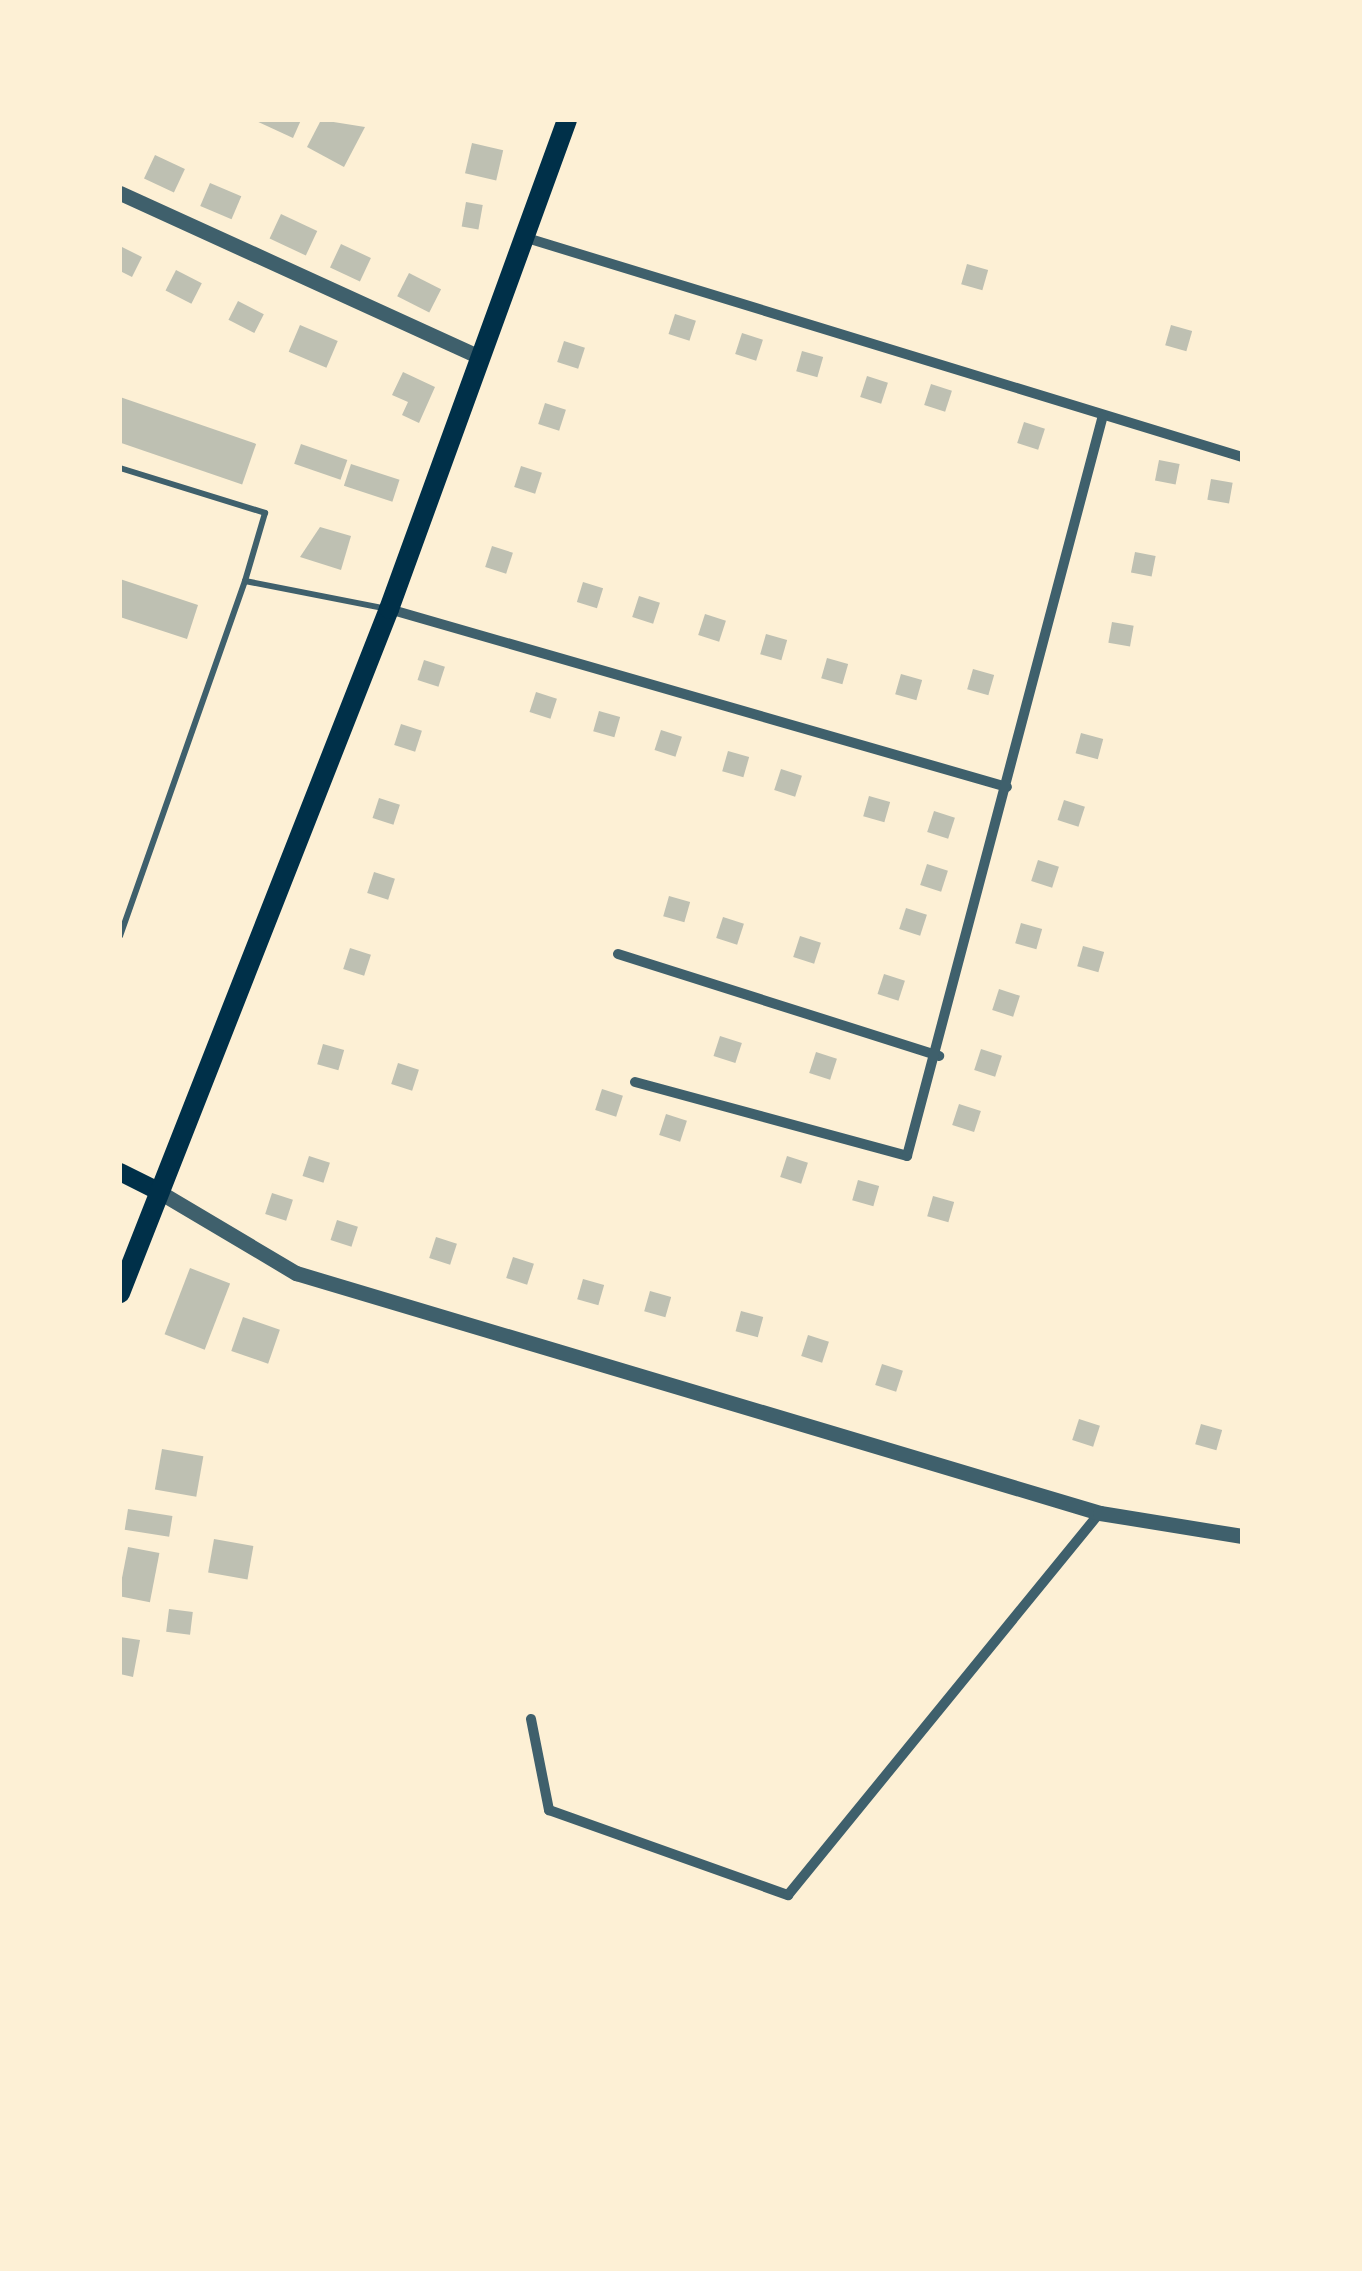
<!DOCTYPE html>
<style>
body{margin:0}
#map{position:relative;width:1362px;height:2271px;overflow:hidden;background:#fdf0d5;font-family:Merriweather,serif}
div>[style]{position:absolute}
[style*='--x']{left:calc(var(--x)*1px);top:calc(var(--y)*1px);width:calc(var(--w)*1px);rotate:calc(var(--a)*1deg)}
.building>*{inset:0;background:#bec0b2;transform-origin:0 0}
.service>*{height:6px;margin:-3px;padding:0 3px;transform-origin:3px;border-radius:3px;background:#3f606c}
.minor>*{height:10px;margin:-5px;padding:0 5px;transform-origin:5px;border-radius:5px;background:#3f606c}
.tertiary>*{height:15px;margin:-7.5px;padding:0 7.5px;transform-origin:7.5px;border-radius:7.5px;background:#3f606c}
.secondary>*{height:18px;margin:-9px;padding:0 9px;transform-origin:9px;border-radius:9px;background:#003049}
.primary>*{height:20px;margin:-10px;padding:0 10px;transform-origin:10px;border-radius:10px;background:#003049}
span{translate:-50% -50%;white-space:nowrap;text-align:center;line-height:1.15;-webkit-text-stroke:8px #fdf0d5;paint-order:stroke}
.frame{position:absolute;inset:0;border:122px solid #fdf0d5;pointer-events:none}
</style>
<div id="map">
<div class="building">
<div style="clip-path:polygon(254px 120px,301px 120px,293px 138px)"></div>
<div style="clip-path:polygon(321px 120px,365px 127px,344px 167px,307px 147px)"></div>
<div style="left:472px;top:143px;width:32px;height:31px;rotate:13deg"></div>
<div style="left:155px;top:155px;width:33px;height:26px;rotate:25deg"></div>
<div style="left:210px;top:183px;width:34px;height:25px;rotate:23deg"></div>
<div style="left:466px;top:202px;width:17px;height:25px;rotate:10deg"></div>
<div style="left:281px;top:214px;width:40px;height:27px;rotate:25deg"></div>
<div style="left:341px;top:244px;width:33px;height:26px;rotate:25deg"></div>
<div style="clip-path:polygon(120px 246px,142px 257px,132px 277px,120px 271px)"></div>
<div style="left:967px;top:264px;width:22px;height:21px;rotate:16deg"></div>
<div style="left:176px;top:270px;width:29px;height:23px;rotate:27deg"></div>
<div style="left:409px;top:273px;width:36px;height:26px;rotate:27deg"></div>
<div style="left:238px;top:301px;width:29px;height:21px;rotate:27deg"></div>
<div style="left:675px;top:314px;width:22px;height:21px;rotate:18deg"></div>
<div style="left:300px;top:325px;width:41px;height:29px;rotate:23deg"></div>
<div style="left:1171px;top:325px;width:22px;height:21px;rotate:16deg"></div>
<div style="left:742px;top:333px;width:22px;height:22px;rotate:18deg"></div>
<div style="left:564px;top:341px;width:22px;height:22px;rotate:18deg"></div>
<div style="left:802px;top:351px;width:22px;height:21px;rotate:16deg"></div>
<div style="clip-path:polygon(403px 372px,435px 387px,419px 423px,402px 415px,408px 402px,392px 395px)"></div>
<div style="left:867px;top:376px;width:22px;height:22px;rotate:18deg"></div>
<div style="left:931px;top:384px;width:22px;height:22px;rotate:18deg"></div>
<div style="left:120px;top:397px;width:144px;height:43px;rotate:19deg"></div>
<div style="left:545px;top:403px;width:22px;height:22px;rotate:18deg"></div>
<div style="left:1024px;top:422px;width:22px;height:22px;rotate:18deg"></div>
<div style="left:301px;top:444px;width:49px;height:21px;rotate:19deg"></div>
<div style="left:1159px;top:460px;width:21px;height:21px;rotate:11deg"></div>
<div style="left:351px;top:464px;width:51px;height:23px;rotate:18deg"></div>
<div style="left:521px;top:466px;width:22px;height:22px;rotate:18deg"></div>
<div style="left:1211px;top:479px;width:22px;height:21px;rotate:10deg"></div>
<div style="clip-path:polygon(320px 527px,351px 536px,341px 570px,300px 557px)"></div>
<div style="left:492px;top:546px;width:22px;height:22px;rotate:18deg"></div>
<div style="left:1135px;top:552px;width:21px;height:21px;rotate:11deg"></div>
<div style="clip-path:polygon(120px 579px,198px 605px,187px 639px,120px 617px)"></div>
<div style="left:583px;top:582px;width:21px;height:21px;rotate:17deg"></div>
<div style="left:639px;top:596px;width:22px;height:22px;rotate:18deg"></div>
<div style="left:705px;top:614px;width:22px;height:22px;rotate:18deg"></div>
<div style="left:1112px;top:622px;width:22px;height:21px;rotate:10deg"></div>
<div style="left:766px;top:634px;width:22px;height:21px;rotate:16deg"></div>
<div style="left:827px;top:658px;width:22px;height:21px;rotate:16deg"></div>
<div style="left:424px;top:660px;width:22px;height:21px;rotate:18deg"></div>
<div style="left:973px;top:669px;width:22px;height:21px;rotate:16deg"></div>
<div style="left:901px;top:674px;width:22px;height:21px;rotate:16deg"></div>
<div style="left:536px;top:692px;width:22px;height:21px;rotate:18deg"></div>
<div style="left:599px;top:711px;width:22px;height:21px;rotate:16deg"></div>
<div style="left:401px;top:724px;width:22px;height:22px;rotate:18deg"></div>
<div style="left:661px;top:730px;width:22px;height:21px;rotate:18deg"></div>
<div style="left:1081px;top:733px;width:23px;height:21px;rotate:15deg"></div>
<div style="left:728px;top:751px;width:22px;height:21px;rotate:16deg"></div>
<div style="left:781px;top:769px;width:22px;height:22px;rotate:18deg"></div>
<div style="left:869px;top:796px;width:22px;height:21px;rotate:16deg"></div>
<div style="left:379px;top:798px;width:22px;height:21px;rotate:18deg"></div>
<div style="left:1064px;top:800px;width:22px;height:21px;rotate:18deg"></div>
<div style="left:934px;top:811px;width:22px;height:22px;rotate:18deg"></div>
<div style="left:1038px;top:860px;width:22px;height:22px;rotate:18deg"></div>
<div style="left:927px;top:864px;width:22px;height:22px;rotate:18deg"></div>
<div style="left:374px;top:872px;width:22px;height:22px;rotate:18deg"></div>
<div style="left:669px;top:896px;width:22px;height:21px;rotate:16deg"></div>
<div style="left:906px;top:908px;width:22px;height:22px;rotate:18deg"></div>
<div style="left:723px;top:917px;width:22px;height:22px;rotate:18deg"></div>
<div style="left:1021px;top:923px;width:22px;height:21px;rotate:16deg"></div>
<div style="left:800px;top:936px;width:22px;height:22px;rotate:18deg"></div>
<div style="left:1083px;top:946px;width:22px;height:21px;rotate:16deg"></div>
<div style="left:350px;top:948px;width:22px;height:22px;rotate:18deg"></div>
<div style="left:884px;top:974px;width:22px;height:21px;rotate:18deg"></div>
<div style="left:999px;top:989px;width:22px;height:22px;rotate:18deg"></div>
<div style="left:720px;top:1036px;width:23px;height:21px;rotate:18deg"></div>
<div style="left:323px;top:1044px;width:22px;height:21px;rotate:16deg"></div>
<div style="left:981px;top:1049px;width:22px;height:22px;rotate:18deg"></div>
<div style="left:816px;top:1052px;width:22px;height:22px;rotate:18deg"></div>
<div style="left:398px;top:1063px;width:22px;height:22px;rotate:18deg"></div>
<div style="left:602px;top:1089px;width:22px;height:22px;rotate:18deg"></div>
<div style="left:959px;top:1104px;width:23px;height:22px;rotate:18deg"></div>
<div style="left:666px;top:1114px;width:22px;height:22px;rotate:18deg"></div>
<div style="left:309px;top:1156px;width:22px;height:21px;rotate:18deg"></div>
<div style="left:787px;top:1156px;width:22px;height:22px;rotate:18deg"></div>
<div style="left:858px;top:1180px;width:22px;height:21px;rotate:16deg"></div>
<div style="left:272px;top:1193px;width:22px;height:22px;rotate:18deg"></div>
<div style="left:933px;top:1196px;width:22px;height:21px;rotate:16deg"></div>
<div style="left:337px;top:1220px;width:22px;height:21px;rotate:18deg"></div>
<div style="left:436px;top:1237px;width:22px;height:22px;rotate:18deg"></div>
<div style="left:513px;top:1257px;width:22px;height:22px;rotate:18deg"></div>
<div style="left:190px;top:1268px;width:43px;height:71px;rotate:21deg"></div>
<div style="left:583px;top:1279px;width:22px;height:21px;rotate:16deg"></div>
<div style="left:650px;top:1291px;width:22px;height:21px;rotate:16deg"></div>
<div style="left:741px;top:1311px;width:23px;height:21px;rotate:15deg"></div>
<div style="left:243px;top:1317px;width:39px;height:36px;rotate:19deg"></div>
<div style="left:808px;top:1335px;width:22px;height:22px;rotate:18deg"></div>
<div style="left:882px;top:1364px;width:22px;height:22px;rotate:18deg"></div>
<div style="left:1079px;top:1419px;width:22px;height:22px;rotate:18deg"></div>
<div style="left:1201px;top:1424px;width:22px;height:21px;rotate:16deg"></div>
<div style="left:162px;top:1449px;width:42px;height:41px;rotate:10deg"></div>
<div style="left:128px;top:1509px;width:45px;height:21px;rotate:9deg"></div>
<div style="left:214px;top:1539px;width:40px;height:34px;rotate:10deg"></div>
<div style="left:128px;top:1547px;width:32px;height:50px;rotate:11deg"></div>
<div style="left:169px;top:1609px;width:24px;height:23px;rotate:7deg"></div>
<div style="clip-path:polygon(120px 1637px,140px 1640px,133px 1677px,120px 1674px)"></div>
</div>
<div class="service">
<div style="--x:120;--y:468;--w:152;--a:17.2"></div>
<div style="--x:265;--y:513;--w:71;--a:106.4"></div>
<div style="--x:245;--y:581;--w:141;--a:11.1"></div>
<div style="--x:120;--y:936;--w:376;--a:-70.6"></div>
</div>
<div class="minor">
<div style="--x:527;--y:238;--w:748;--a:17.03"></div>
<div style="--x:389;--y:609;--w:643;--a:16.07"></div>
<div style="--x:618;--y:954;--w:337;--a:17.6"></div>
<div style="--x:635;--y:1082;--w:282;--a:15.2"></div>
<div style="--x:907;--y:1156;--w:766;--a:-75.18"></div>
<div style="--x:531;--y:1719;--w:93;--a:78.8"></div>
<div style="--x:549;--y:1810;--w:254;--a:19.6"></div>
<div style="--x:788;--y:1895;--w:493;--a:-50.8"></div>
</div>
<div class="tertiary">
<div style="--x:120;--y:193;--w:393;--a:24.5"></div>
<div style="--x:156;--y:1190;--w:163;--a:30.7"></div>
<div style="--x:296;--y:1273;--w:839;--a:16.62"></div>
<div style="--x:1100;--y:1513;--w:144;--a:9.2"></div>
</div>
<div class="secondary">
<div style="--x:120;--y:1172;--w:40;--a:26.6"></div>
</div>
<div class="primary">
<div style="--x:120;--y:1293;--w:735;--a:-68.53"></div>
<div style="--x:389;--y:609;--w:520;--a:-70"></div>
</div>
<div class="frame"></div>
</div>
